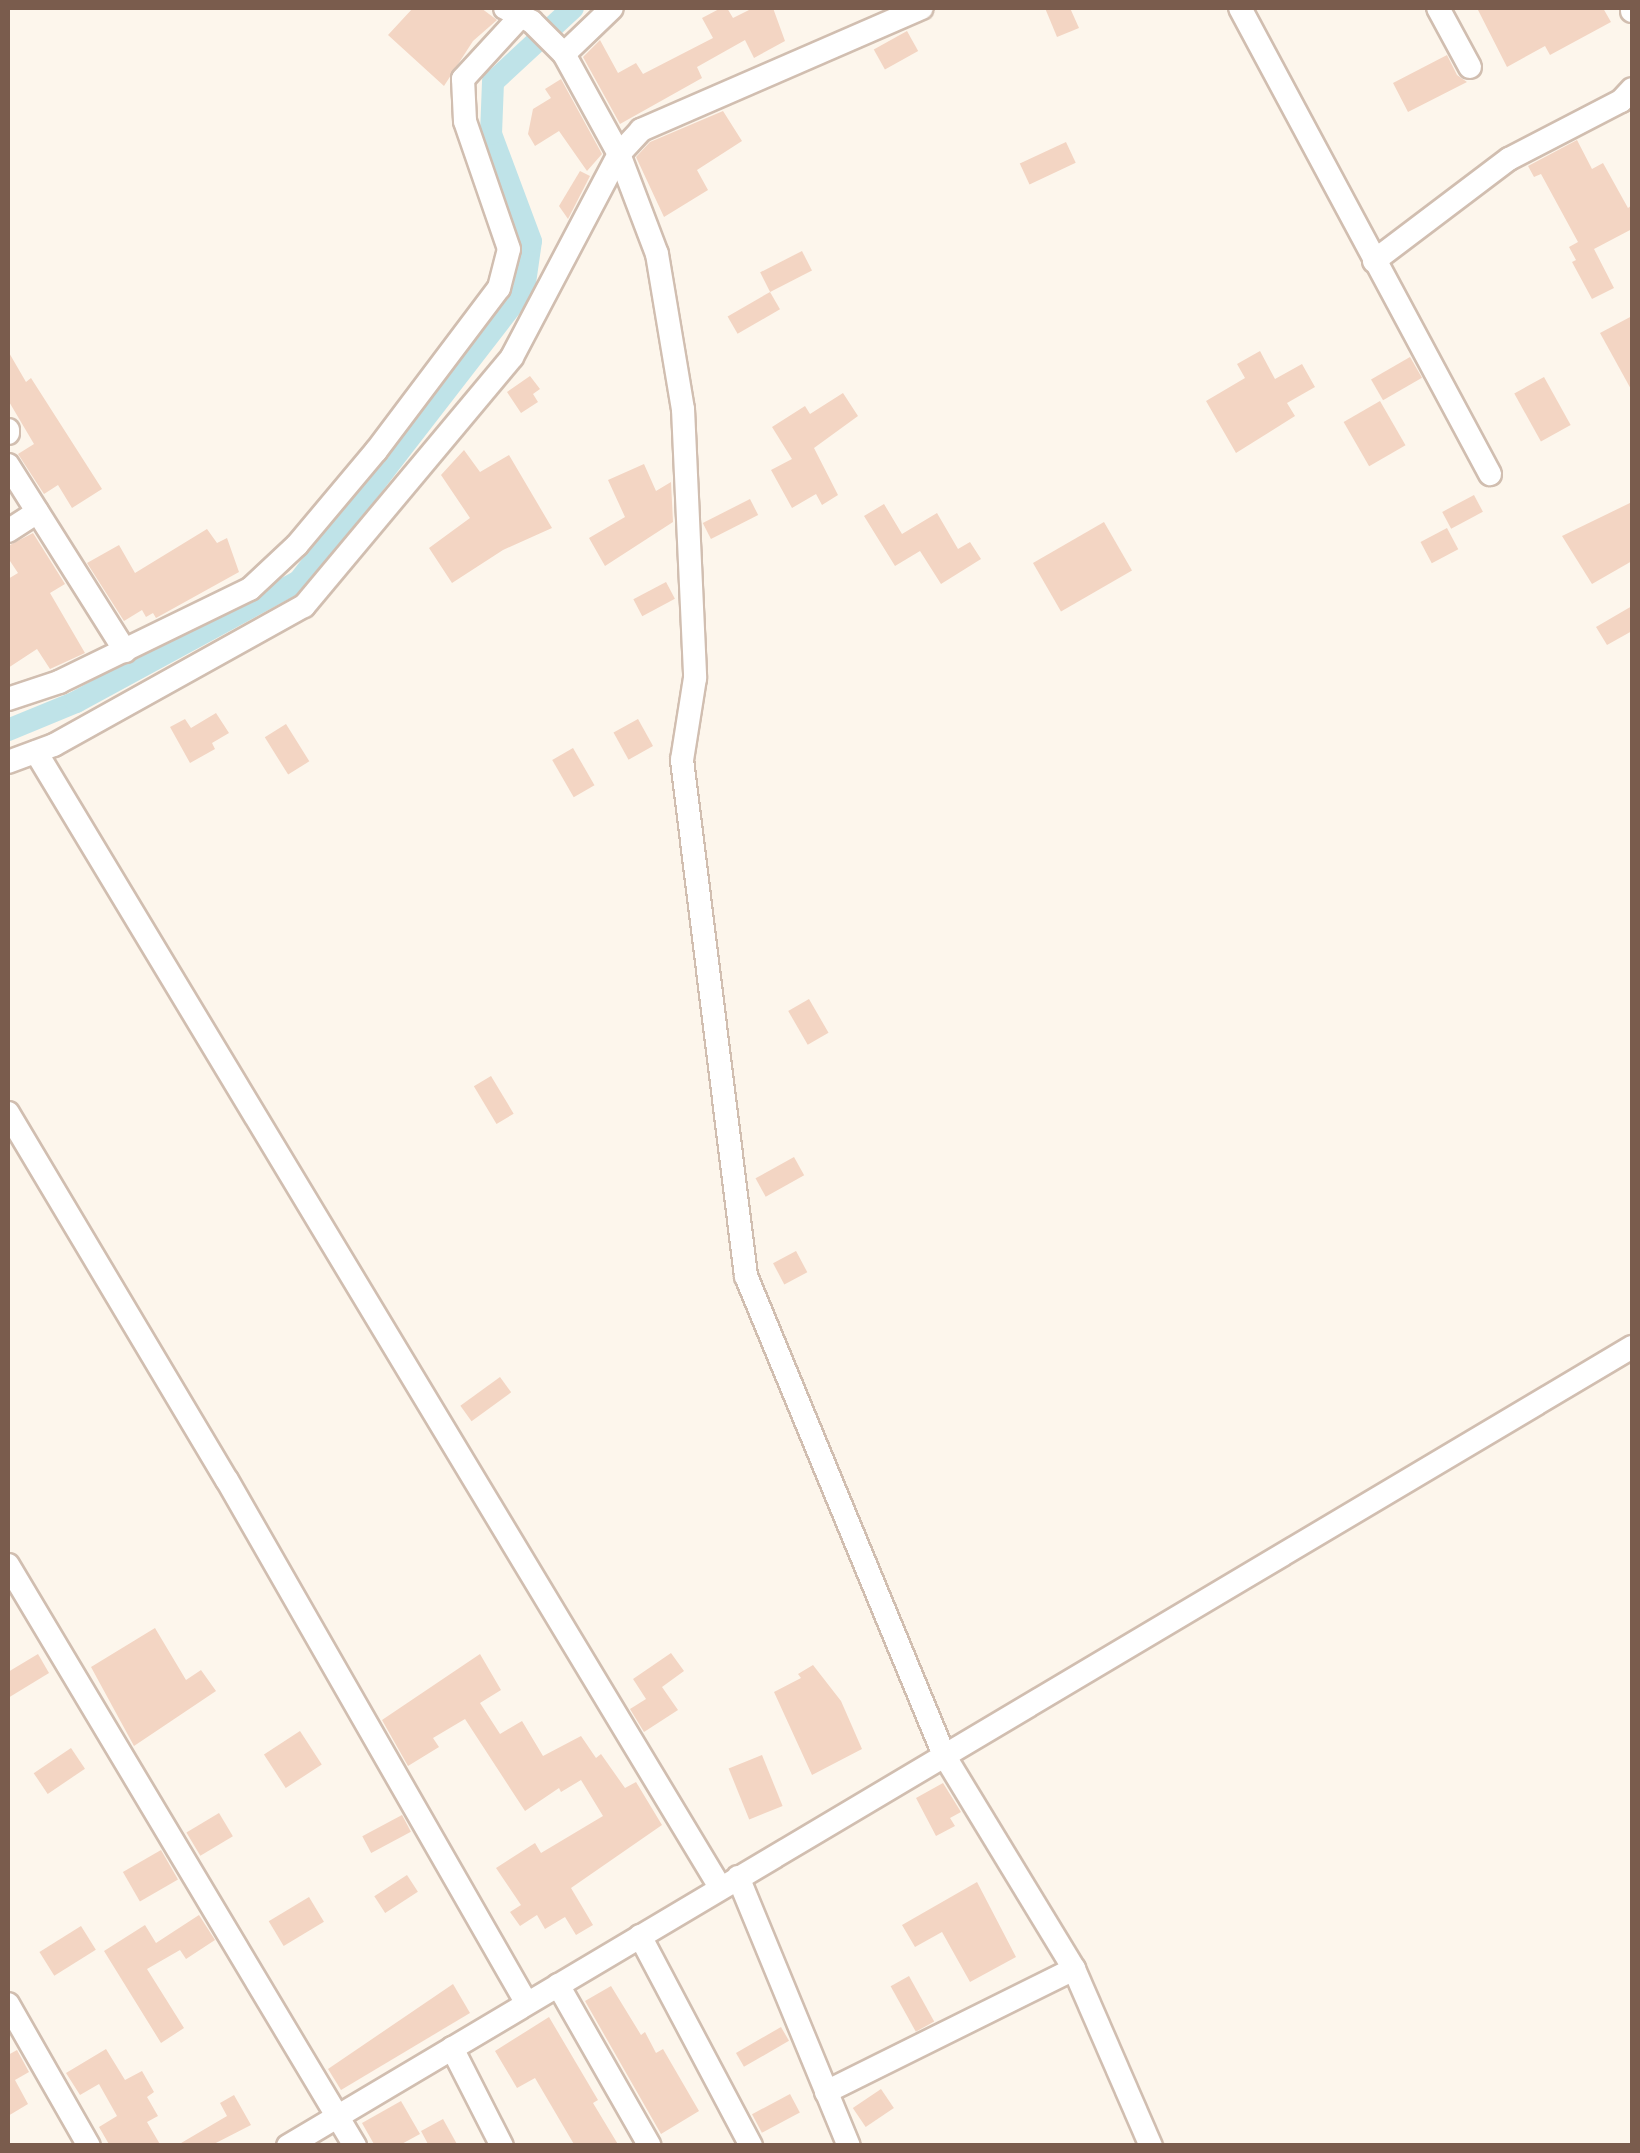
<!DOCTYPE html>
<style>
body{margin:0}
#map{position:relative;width:1640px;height:2153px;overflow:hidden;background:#fdf6ec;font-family:"Source Sans 3",sans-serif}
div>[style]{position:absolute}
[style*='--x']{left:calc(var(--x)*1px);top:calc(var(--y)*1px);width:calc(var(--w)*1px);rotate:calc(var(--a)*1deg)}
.canal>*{height:22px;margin:-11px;padding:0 11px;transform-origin:11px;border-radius:11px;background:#bfe3e8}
.building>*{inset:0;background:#f3d5c3;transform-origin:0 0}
.roads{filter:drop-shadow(2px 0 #d1beb0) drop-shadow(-2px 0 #d1beb0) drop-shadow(0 2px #d1beb0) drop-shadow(0 -2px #d1beb0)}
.minor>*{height:22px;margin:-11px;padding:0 11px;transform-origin:11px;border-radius:11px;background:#fff}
span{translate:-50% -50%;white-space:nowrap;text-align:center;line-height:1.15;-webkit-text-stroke:8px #fffaf3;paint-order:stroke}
.frame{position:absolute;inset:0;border:10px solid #7a5c4d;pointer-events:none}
</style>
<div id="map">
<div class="canal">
<div style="--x:8;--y:730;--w:74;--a:-22.4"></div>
<div style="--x:76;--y:702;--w:254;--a:-28.5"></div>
<div style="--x:299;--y:581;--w:368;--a:-52.3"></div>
<div style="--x:524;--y:290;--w:49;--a:-81.9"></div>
<div style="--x:531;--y:241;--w:114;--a:-110.5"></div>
<div style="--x:491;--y:134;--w:52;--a:-87.8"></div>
<div style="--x:493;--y:82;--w:109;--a:-42.8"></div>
</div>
<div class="building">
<div style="clip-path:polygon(413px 8px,481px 8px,497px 20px,473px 41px,444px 86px,388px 35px)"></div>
<div style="clip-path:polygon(721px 8px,727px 8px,733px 18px,753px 8px,773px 8px,785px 41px,754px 58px,745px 40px,697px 67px,702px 78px,620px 124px,583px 57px,600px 40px,618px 73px,636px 63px,643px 74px,713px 38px,702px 18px)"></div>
<div style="clip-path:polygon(1045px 8px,1070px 8px,1079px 28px,1057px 37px)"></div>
<div style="clip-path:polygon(1477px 8px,1603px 8px,1611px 22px,1550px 55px,1545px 46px,1507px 67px)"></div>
<div style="left:907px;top:31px;width:23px;height:38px;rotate:61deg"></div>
<div style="clip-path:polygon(1447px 55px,1457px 75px,1467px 82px,1408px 112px,1393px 83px)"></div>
<div style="clip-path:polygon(561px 79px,602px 154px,587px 171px,559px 131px,535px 146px,528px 134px,533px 109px,551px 98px,545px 89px)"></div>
<div style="clip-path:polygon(723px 111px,742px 141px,697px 170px,708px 190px,664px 217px,636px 157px,650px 142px)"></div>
<div style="clip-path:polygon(1577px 140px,1592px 169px,1603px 163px,1628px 208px,1632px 205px,1632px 229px,1594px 249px,1614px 288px,1592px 299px,1572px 262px,1576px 260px,1569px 247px,1578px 242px,1541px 174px,1534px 177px,1528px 166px)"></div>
<div style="left:1066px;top:142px;width:23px;height:51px;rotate:65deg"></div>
<div style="clip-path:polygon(580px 171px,590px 176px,568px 219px,559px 206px)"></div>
<div style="left:802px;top:251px;width:22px;height:47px;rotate:63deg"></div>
<div style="left:770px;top:292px;width:20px;height:49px;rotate:60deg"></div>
<div style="clip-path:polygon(1632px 316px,1632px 391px,1600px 333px)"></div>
<div style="clip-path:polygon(8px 351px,26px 382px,31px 378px,102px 489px,72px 508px,58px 485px,44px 494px,18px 454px,34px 444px,8px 400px)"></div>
<div style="clip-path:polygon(1260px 351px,1275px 379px,1302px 364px,1315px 387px,1287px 403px,1295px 416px,1236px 453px,1206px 401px,1245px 378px,1237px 364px)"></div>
<div style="left:1410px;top:357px;width:24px;height:45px;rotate:60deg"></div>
<div style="clip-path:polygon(530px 376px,540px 389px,533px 394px,538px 402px,521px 413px,507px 392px)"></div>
<div style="left:1544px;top:377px;width:55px;height:34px;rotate:61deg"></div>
<div style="clip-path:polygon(843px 393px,858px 416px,814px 448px,838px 495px,822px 505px,816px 494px,792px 508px,771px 470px,792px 459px,772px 427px,805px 406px,810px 414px)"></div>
<div style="left:1380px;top:401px;width:51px;height:42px;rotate:60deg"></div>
<div style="clip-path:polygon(464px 450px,480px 472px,509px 455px,552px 528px,503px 550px,452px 583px,429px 548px,470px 518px,441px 475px)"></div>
<div style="clip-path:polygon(644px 464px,656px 491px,671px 482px,673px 522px,605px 566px,589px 538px,625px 517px,608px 480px)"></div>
<div style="left:1474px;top:495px;width:19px;height:36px;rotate:62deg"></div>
<div style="left:750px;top:499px;width:18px;height:53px;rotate:63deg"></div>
<div style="clip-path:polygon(1632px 502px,1632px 561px,1592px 584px,1562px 536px)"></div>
<div style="clip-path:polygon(884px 504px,902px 534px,937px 513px,958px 549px,970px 542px,981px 559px,941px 584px,920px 551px,895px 566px,864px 516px)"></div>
<div style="left:1104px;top:522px;width:56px;height:82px;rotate:60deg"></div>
<div style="left:1447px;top:528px;width:24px;height:30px;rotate:62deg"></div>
<div style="clip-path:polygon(207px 529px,217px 543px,227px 538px,239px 572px,156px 618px,153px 613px,146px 617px,142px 610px,124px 621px,87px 563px,119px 545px,135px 573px)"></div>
<div style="clip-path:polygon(33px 533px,65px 584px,50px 593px,85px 653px,50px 669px,37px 649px,8px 668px,8px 579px,18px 573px,8px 558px,8px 546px)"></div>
<div style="left:666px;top:582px;width:19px;height:37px;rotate:62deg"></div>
<div style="clip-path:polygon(1632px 606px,1632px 631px,1607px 645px,1596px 627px)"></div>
<div style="clip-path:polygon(216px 713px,229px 733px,212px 743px,215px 749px,190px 763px,170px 727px,185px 719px,191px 728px)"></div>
<div style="left:638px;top:719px;width:31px;height:28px;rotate:61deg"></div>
<div style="left:286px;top:724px;width:44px;height:25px;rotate:58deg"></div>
<div style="left:573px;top:748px;width:43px;height:24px;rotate:60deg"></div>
<div style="left:809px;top:999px;width:39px;height:24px;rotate:60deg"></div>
<div style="left:491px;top:1076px;width:44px;height:20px;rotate:59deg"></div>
<div style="left:794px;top:1157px;width:21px;height:44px;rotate:61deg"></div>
<div style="left:796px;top:1251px;width:24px;height:26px;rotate:62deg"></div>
<div style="left:500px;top:1377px;width:19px;height:49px;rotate:54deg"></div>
<div style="clip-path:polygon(155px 1628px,186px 1680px,201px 1670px,216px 1691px,134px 1746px,91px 1667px)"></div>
<div style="clip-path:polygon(671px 1653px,684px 1671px,662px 1687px,678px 1710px,644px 1732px,630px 1709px,646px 1699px,633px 1679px)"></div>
<div style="clip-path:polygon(38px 1654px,49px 1673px,8px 1698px,8px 1672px)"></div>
<div style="clip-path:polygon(480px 1654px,501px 1690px,480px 1703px,500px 1734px,522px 1721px,543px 1756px,581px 1736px,596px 1758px,601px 1754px,625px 1788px,636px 1782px,662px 1825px,571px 1888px,593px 1925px,576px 1935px,565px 1917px,545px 1929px,537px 1915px,520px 1926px,510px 1912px,521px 1905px,496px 1868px,535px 1843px,541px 1853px,603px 1816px,581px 1780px,561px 1792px,559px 1788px,525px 1811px,465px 1719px,433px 1738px,439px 1747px,408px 1766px,382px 1720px)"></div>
<div style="clip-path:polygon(813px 1665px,841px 1701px,862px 1749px,812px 1775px,774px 1692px,801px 1678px,798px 1674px)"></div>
<div style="left:300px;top:1731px;width:40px;height:43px;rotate:57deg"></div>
<div style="left:71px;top:1748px;width:25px;height:45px;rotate:56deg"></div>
<div style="left:762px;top:1755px;width:55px;height:36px;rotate:68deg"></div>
<div style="clip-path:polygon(943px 1783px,961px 1812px,950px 1818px,955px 1826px,936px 1836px,916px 1798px)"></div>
<div style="left:219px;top:1813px;width:27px;height:38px;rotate:59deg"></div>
<div style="left:402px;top:1815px;width:19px;height:45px;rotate:62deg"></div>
<div style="left:161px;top:1850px;width:34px;height:44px;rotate:60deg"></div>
<div style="left:407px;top:1875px;width:20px;height:39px;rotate:57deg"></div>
<div style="clip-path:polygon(977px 1882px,1016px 1957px,970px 1982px,942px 1932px,915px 1947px,902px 1925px)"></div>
<div style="left:309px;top:1897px;width:29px;height:47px;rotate:59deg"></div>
<div style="clip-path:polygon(199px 1915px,215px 1940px,186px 1959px,180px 1950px,147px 1969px,184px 2028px,161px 2043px,104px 1951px,145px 1925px,156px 1943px)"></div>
<div style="left:81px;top:1926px;width:28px;height:49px;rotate:58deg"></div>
<div style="left:909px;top:1976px;width:52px;height:21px;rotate:61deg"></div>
<div style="clip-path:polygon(453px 1984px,470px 2013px,341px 2090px,328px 2069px)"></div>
<div style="clip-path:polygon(611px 1986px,641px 2035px,645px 2032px,656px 2053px,663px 2049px,699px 2111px,661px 2134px,585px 2001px)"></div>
<div style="clip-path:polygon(549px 2017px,598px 2100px,593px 2103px,619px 2146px,575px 2146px,535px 2078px,517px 2088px,495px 2051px)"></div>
<div style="left:781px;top:2027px;width:16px;height:52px;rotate:60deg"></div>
<div style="clip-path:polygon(106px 2049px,125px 2080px,142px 2071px,154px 2092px,147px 2097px,158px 2116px,147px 2122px,161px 2146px,110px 2146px,99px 2127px,117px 2116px,99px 2084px,80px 2095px,66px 2073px)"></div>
<div style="clip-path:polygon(17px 2050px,29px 2072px,15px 2080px,28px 2104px,8px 2116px,8px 2055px)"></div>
<div style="left:881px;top:2089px;width:23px;height:34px;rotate:56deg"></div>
<div style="left:790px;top:2094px;width:21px;height:43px;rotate:62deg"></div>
<div style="clip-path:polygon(234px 2095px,251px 2125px,210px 2146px,176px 2146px,227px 2116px,220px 2103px)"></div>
<div style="clip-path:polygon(401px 2101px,420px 2134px,398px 2146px,375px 2146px,362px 2123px)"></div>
<div style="clip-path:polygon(443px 2119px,458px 2146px,429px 2146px,421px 2131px)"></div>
</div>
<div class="roads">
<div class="minor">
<div style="--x:505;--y:8;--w:30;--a:27"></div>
<div style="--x:532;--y:22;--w:45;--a:45"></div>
<div style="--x:564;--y:54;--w:114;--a:61.2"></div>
<div style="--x:619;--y:154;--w:107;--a:69.2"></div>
<div style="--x:657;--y:254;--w:157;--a:80.5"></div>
<div style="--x:683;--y:409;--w:269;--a:87.4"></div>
<div style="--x:695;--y:678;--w:83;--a:99"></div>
<div style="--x:682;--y:760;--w:520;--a:82.93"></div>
<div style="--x:746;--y:1276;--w:518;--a:67.54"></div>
<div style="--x:944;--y:1755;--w:250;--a:58.7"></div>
<div style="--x:1074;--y:1969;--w:193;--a:66.5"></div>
<div style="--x:1240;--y:8;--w:529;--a:61.79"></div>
<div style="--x:1438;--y:8;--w:67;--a:61.5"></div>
<div style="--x:1632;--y:8;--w:3;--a:90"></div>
<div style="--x:564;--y:54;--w:66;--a:-43.8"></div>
<div style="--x:1374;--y:261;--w:169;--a:-37.1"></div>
<div style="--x:1509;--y:159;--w:126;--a:-27.4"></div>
<div style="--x:1621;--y:101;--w:16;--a:-47"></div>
<div style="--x:8;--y:430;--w:3;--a:90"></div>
<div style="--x:8;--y:465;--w:220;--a:57.8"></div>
<div style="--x:8;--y:531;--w:35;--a:-33"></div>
<div style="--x:8;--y:699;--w:54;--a:-18.4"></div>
<div style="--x:59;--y:682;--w:212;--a:-26"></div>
<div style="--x:250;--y:589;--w:64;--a:-43.1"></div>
<div style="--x:297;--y:545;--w:123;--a:-50"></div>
<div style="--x:376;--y:451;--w:204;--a:-53"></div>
<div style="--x:499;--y:288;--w:40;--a:-75.6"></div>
<div style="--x:509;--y:249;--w:135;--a:-109"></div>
<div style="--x:465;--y:121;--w:42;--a:-92.7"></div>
<div style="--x:463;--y:79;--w:84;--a:-47.4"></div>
<div style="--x:36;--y:752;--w:1325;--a:58.93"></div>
<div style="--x:8;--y:762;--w:49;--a:-20.3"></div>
<div style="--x:54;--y:745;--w:286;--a:-29.1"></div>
<div style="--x:304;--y:606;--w:324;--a:-50.1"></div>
<div style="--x:512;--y:357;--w:229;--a:-62.2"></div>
<div style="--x:619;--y:154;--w:33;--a:-47"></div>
<div style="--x:641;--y:130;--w:306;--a:-23.5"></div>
<div style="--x:8;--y:1113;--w:427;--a:59.2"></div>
<div style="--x:227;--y:1480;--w:602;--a:60.2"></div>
<div style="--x:8;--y:1565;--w:677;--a:59.15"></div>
<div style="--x:738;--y:1877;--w:291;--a:67.6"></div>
<div style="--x:640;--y:1936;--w:238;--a:62.1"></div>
<div style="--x:558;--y:1985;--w:185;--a:60.3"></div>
<div style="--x:8;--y:2004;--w:163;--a:60.3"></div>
<div style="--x:452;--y:2048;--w:110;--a:63"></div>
<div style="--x:826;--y:2092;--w:277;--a:-26.4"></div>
<div style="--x:288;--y:2146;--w:1564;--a:-30.73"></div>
</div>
</div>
<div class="frame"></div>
</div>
